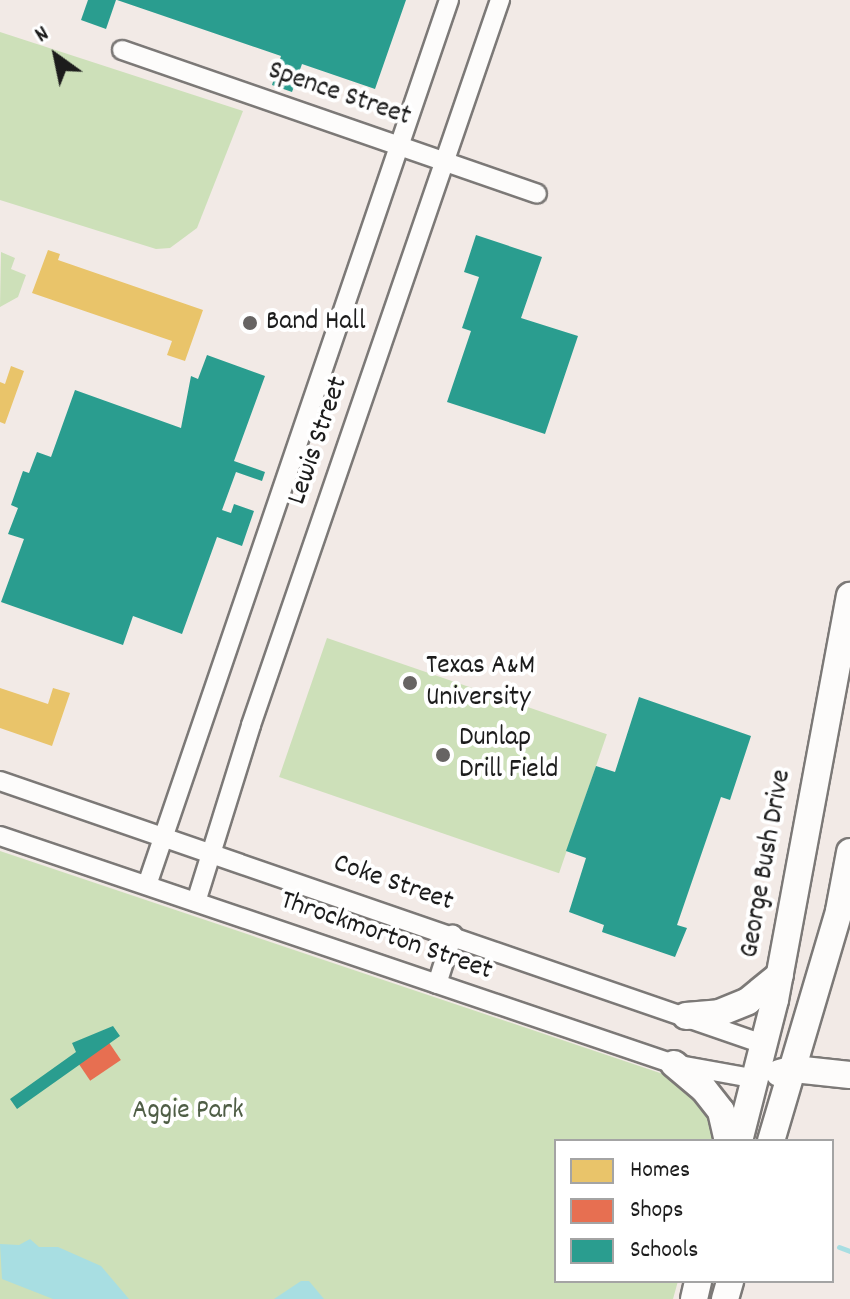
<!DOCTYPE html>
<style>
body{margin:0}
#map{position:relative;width:850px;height:1299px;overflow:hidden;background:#f2eae6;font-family:Dekko,sans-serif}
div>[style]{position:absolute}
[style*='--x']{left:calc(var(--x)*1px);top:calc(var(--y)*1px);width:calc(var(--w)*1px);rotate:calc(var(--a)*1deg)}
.green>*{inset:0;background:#cde0b9;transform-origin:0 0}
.water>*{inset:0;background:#a8dee2}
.homes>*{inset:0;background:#e9c46a}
.shops>*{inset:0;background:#e76f51;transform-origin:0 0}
.schools>*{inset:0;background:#2a9d8f}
.stream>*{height:5px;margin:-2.5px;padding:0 2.5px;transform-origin:2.5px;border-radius:2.5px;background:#a8dee2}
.roads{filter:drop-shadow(2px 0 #7c7977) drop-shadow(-2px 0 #7c7977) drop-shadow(0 2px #7c7977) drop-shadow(0 -2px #7c7977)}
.street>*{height:18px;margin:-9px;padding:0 9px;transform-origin:9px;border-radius:9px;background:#fdfcfb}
.secondary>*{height:26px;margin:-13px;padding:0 13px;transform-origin:13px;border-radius:13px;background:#fdfcfb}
.dots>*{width:22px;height:22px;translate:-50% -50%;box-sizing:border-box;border:4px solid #fff;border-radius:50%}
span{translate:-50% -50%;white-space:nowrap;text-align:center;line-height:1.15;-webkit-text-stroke:8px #fff;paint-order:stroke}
.street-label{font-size:28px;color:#1c1c1c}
.poi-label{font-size:28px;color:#1c1c1c}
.left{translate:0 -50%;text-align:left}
.park-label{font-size:28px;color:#4f5e46}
.legend{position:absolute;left:554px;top:1139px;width:280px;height:144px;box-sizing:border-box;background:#fff;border:2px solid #a4a4a4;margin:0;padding:10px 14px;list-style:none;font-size:24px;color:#1c1c1c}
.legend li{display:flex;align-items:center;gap:16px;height:40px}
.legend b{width:40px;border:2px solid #a4a4a4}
.north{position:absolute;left:16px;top:16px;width:80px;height:80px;-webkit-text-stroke:6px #fff;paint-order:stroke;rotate:327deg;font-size:22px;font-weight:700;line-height:32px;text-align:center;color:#1c1c1c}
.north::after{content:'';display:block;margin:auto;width:28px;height:36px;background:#1c1c1c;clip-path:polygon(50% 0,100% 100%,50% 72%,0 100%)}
</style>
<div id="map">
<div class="green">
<div style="clip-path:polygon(0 32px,243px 111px,197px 228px,170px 248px,156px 249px,0 200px)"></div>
<div style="clip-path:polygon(1px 252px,15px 258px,11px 269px,26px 275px,18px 297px,0 307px)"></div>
<div style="left:327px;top:638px;width:296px;height:147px;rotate:19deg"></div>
<div style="clip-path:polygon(0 851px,669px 1076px,719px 1119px,714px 1141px,556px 1141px,556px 1281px,678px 1281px,673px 1299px,0 1299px)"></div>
</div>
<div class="water">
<div style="clip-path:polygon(30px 1239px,39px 1247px,58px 1247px,101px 1266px,129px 1299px,53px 1299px,2px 1279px,0 1244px,19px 1245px)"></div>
<div style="clip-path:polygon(301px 1281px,309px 1281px,324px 1299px,274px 1299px)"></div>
</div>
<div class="homes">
<div style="clip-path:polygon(48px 250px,60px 254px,58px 260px,203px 310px,185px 361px,167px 355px,172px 341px,32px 293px)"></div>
<div style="clip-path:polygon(11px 366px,24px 371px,5px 424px,0 422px,0 382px,5px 384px)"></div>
<div style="clip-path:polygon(0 688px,48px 704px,53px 688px,70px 693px,52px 746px,0 728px)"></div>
</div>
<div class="shops">
<div style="left:108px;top:1041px;width:23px;height:37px;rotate:56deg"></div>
</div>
<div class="schools">
<div style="clip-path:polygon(88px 0,116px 0,106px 29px,81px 20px)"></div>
<div style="clip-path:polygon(117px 0,406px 0,375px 89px,302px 64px,292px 92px,272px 85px,281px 56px)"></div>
<div style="clip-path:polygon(476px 235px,542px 257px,521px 318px,578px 336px,545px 434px,447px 402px,471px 331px,462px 328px,479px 277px,464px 272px)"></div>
<div style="clip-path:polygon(207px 355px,265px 376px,234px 461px,265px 472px,262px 481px,236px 472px,222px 510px,231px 513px,234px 504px,254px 511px,242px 546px,217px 537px,182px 634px,133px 616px,123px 645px,1px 602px,24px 539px,8px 534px,18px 508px,11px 505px,23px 471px,29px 473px,37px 452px,51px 457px,75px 390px,181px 428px,191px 376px,198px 379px)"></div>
<div style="clip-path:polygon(639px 697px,751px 736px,730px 800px,721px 797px,677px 925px,687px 928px,675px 957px,602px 932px,604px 925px,569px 912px,586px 858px,566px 851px,596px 766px,615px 772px)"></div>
<div style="clip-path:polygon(113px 1026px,120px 1036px,17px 1109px,10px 1099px,76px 1052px,72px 1043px)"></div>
</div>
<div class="stream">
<div style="--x:839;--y:1247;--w:12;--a:20"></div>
</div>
<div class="roads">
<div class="street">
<div style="--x:122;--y:50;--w:439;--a:19.1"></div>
<div style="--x:0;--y:781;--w:810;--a:19.02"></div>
<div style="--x:0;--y:836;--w:712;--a:18.69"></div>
<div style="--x:674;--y:1064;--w:84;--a:10.2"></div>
<div style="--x:147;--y:885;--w:935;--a:-71.16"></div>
<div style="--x:196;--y:902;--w:185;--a:-72.7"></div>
<div style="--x:251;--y:725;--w:767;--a:-71.05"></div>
<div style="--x:437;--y:984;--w:52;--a:-72.3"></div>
</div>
<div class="secondary">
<div style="--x:686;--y:1016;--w:33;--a:-5"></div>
<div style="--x:719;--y:1013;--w:31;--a:-22"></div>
<div style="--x:748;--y:1001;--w:41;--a:-39.1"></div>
<div style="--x:674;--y:1064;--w:38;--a:40"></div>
<div style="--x:703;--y:1088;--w:29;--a:52"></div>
<div style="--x:721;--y:1111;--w:31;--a:77"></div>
<div style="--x:779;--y:1073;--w:16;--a:-15"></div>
<div style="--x:794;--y:1069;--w:56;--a:6.1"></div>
<div style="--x:739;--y:1141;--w:146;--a:-75.7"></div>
<div style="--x:775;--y:1000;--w:411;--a:-79.5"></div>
<div style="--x:771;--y:1141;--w:240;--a:-73.5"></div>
<div style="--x:839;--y:911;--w:60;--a:-79.4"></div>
<div style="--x:694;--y:1299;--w:18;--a:-77"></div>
<div style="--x:725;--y:1299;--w:19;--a:-74"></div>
</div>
</div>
<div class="dots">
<div style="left:250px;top:323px;background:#676463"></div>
<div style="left:410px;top:683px;background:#676463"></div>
<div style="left:443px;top:755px;background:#676463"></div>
</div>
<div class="street-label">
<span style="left:339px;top:95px;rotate:19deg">Spence Street</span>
<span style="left:319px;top:441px;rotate:-71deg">Lewis Street</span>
<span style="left:767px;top:864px;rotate:-80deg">George Bush Drive</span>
<span style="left:393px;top:884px;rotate:19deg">Coke Street</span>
<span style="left:386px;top:937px;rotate:19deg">Throckmorton Street</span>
</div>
<div class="poi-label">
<span class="left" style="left:266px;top:323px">Band Hall</span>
<span class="left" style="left:426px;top:683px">Texas A&amp;M<br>University</span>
<span class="left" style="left:459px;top:755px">Dunlap<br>Drill Field</span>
</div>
<div class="park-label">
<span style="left:188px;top:1112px">Aggie Park</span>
</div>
<ul class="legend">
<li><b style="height:22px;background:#e9c46a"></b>Homes</li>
<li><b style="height:22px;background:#e76f51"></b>Shops</li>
<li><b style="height:22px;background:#2a9d8f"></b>Schools</li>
</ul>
<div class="north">N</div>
</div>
